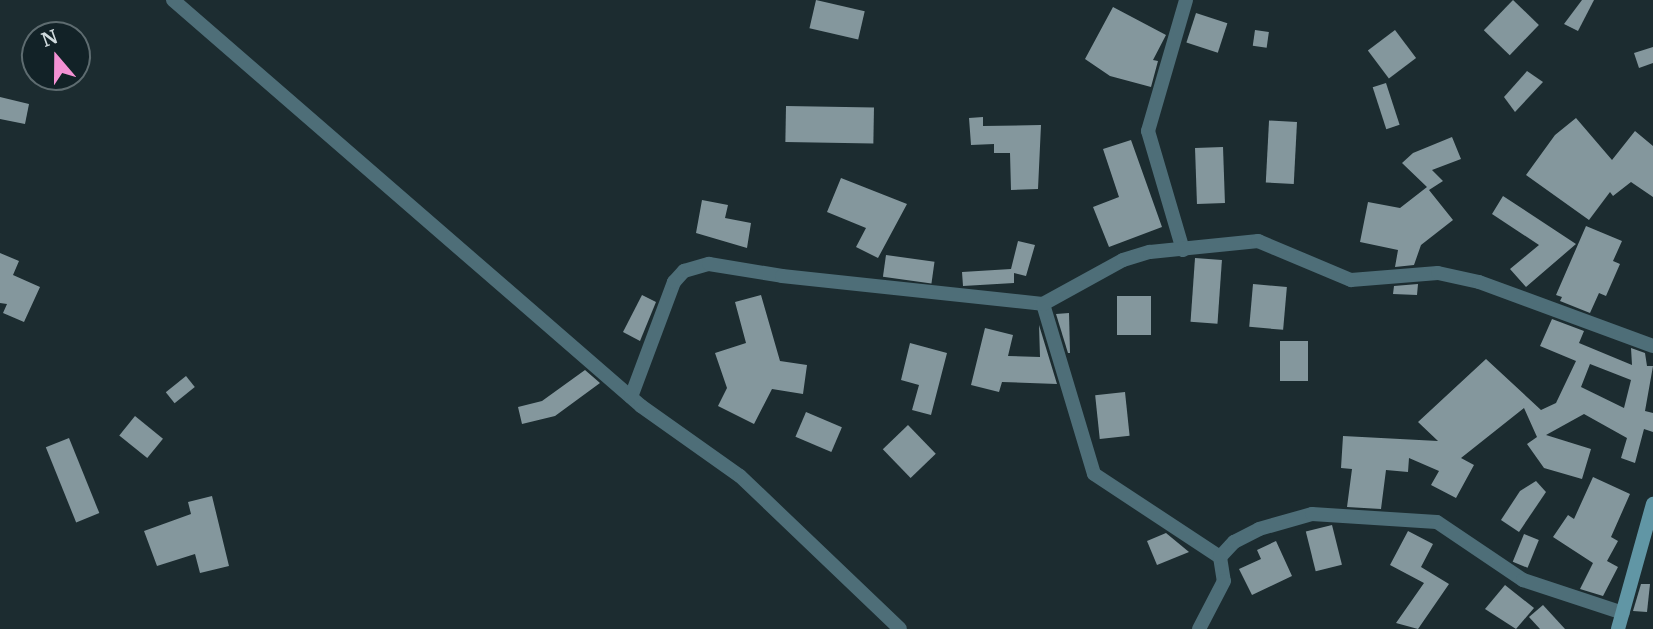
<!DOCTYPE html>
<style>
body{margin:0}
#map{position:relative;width:1653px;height:629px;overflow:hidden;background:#1c2c30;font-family:Merriweather,serif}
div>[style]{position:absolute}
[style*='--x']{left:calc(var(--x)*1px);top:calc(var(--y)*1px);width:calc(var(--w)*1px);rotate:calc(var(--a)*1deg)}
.building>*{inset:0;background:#84979d;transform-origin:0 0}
.street>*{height:14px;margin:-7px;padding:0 7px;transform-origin:7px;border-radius:7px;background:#4e6e78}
.secondary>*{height:14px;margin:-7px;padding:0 7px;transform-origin:7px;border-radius:7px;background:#6196a5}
span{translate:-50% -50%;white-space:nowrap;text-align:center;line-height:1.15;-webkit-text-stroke:7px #122227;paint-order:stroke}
.north{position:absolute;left:21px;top:21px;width:70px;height:70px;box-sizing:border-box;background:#122227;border:2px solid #5e6c70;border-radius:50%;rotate:340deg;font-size:19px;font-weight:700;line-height:28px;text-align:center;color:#d1dbde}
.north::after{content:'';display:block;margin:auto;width:24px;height:32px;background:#f491d4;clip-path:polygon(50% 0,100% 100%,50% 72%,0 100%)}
</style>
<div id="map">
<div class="building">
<div style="left:816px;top:0;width:50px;height:29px;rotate:13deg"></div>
<div style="left:1513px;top:0;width:36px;height:42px;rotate:44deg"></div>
<div style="clip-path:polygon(1582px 0,1594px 0,1578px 31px,1564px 24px)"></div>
<div style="clip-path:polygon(1113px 7px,1166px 35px,1153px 60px,1158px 61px,1151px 87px,1110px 76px,1085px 59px)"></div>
<div style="left:1196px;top:13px;width:33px;height:31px;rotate:18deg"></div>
<div style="left:1255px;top:30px;width:14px;height:16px;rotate:8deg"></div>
<div style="left:1395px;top:30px;width:35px;height:34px;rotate:53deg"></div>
<div style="clip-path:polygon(1653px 47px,1653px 63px,1639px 68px,1634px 53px)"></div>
<div style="clip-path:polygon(1527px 71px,1543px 82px,1515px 112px,1504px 97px)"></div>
<div style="left:1386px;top:83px;width:44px;height:14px;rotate:72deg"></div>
<div style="clip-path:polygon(0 97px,29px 104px,25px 124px,0 119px)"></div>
<div style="left:786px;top:106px;width:88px;height:36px;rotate:1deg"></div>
<div style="clip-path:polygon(983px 117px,983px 126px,1041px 125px,1038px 189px,1011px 190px,1010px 153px,994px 153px,994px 144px,971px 145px,969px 118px)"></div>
<div style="clip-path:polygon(1576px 118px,1612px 160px,1635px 131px,1653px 146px,1653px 197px,1631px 182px,1613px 196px,1610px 192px,1589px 220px,1526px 175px,1555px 135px)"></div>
<div style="left:1297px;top:122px;width:62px;height:28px;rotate:93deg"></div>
<div style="clip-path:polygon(1452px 137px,1461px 159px,1432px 170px,1443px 181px,1429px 190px,1453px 220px,1421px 245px,1414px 265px,1395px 267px,1398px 250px,1360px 242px,1368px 202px,1400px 208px,1427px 187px,1402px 163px,1413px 153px)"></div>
<div style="clip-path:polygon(1131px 140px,1162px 227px,1109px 247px,1093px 207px,1119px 197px,1103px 149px)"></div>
<div style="left:1223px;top:147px;width:56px;height:28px;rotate:88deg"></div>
<div style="clip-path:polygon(841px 178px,907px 204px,878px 258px,856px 247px,866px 228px,827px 212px)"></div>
<div style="clip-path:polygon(1503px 196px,1576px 244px,1526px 287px,1510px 269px,1539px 245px,1492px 214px)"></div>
<div style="clip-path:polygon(702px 200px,728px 205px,725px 218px,751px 223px,747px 248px,696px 233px)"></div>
<div style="clip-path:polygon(1586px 226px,1622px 241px,1613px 261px,1620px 264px,1606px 296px,1599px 293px,1590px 313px,1560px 301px,1562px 297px,1556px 295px)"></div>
<div style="clip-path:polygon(1018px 241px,1035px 245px,1026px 276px,1014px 273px,1014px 283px,963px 286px,962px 272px,1011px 269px)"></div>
<div style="clip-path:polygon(0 253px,19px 261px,13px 275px,40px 287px,24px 322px,3px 313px,7px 304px,0 303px)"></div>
<div style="left:886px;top:255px;width:49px;height:22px;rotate:8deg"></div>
<div style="left:1195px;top:258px;width:27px;height:64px;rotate:4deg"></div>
<div style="left:1253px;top:284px;width:34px;height:43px;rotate:5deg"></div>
<div style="clip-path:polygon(1418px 284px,1417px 295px,1393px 294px,1394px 286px)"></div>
<div style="clip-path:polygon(642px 295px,656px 302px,640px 341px,623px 332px)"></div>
<div style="clip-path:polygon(761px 295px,780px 361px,807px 365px,803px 394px,772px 389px,754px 424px,718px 406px,727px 388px,715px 353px,746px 343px,735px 302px)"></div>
<div style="left:1117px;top:296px;width:34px;height:39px"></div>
<div style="clip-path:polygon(1069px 313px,1070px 353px,1068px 353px,1056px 314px)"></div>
<div style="clip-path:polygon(evenodd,1552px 319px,1584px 331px,1579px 343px,1632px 365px,1631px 348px,1645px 353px,1647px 366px,1653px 366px,1645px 411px,1653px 413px,1653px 432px,1644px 429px,1635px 463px,1621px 458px,1627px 438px,1584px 414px,1546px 435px,1591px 449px,1582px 479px,1544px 468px,1527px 444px,1537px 437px,1524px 408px,1461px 458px,1474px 465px,1456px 498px,1431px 485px,1439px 471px,1409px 458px,1408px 472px,1386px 470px,1381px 509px,1347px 507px,1352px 469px,1341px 468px,1343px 436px,1438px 441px,1418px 422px,1486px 359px,1541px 410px,1556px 403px,1576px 361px,1540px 346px,1552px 319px,1590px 364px,1631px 380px,1624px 408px,1581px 387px,1590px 364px)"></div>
<div style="clip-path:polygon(1039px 325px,1057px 384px,1002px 382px,999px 392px,971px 385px,985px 328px,1013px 335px,1008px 356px,1040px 357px)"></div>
<div style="left:1280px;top:341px;width:28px;height:40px"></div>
<div style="clip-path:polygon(910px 343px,947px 353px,931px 415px,912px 410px,919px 385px,901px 380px)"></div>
<div style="clip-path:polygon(585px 370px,600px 383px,555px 416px,522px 424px,518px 407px,542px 401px)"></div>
<div style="left:186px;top:376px;width:14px;height:26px;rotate:51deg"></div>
<div style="left:1125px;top:392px;width:44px;height:30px;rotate:84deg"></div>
<div style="left:806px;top:412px;width:39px;height:27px;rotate:23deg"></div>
<div style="left:135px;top:416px;width:36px;height:25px;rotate:39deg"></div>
<div style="left:908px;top:425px;width:40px;height:35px;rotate:46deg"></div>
<div style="left:69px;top:438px;width:81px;height:25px;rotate:68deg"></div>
<div style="clip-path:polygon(1593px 477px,1630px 494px,1611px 537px,1618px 541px,1607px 561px,1618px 567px,1603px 596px,1580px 589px,1593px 563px,1553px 537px,1568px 515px,1574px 519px)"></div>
<div style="clip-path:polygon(1536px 481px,1546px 492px,1519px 532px,1501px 520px,1520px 491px)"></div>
<div style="clip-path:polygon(212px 496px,229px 566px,200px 573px,195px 554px,157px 566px,144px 531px,191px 514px,188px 502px)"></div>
<div style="left:1332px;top:525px;width:41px;height:27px;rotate:76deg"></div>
<div style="clip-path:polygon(1408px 531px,1433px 544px,1421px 567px,1449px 584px,1418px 629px,1396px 623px,1424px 583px,1390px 565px)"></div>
<div style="clip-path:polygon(1166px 533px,1189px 552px,1157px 565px,1147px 541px)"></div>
<div style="left:1524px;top:534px;width:16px;height:30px;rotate:22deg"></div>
<div style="clip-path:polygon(1276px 541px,1292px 576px,1252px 595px,1239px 569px,1261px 559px,1257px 550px)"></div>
<div style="clip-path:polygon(1641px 584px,1650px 584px,1647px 612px,1633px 611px)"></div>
<div style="clip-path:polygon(1505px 585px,1534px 608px,1516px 629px,1485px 609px)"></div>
<div style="clip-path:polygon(1543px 605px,1565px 629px,1540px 629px,1529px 617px)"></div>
</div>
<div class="street">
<div style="--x:173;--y:0;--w:620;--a:40.94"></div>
<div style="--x:641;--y:406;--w:121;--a:35.3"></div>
<div style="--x:740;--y:476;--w:221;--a:43.7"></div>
<div style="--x:1183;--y:250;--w:124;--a:-106.4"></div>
<div style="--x:1148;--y:131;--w:136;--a:-73.8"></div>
<div style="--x:1043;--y:304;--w:177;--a:73.3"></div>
<div style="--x:1094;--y:474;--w:151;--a:33.4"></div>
<div style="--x:1220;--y:557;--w:24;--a:81"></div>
<div style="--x:1224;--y:581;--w:54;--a:117.5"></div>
<div style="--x:631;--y:397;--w:123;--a:-69.5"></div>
<div style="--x:674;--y:282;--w:15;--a:-48"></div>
<div style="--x:684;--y:271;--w:26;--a:-16"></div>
<div style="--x:709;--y:264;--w:74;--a:9.3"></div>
<div style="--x:782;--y:276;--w:262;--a:6.1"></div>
<div style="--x:1043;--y:304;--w:91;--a:-28.8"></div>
<div style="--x:1123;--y:260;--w:28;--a:-17"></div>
<div style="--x:1150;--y:252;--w:109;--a:-5.8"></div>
<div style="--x:1258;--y:241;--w:101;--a:22.8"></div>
<div style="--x:1351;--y:280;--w:87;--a:-4.6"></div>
<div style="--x:1438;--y:273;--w:42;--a:12.4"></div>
<div style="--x:1479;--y:282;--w:185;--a:20.2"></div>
<div style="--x:1220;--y:557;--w:21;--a:-47"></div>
<div style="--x:1234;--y:542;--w:28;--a:-27"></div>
<div style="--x:1259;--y:529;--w:55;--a:-15.8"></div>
<div style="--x:1312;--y:514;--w:125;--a:3.7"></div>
<div style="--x:1437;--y:522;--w:104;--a:34"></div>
<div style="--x:1523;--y:580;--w:105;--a:18.3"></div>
</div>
<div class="secondary">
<div style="--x:1618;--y:629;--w:130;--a:-74.4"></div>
</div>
<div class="north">N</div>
</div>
